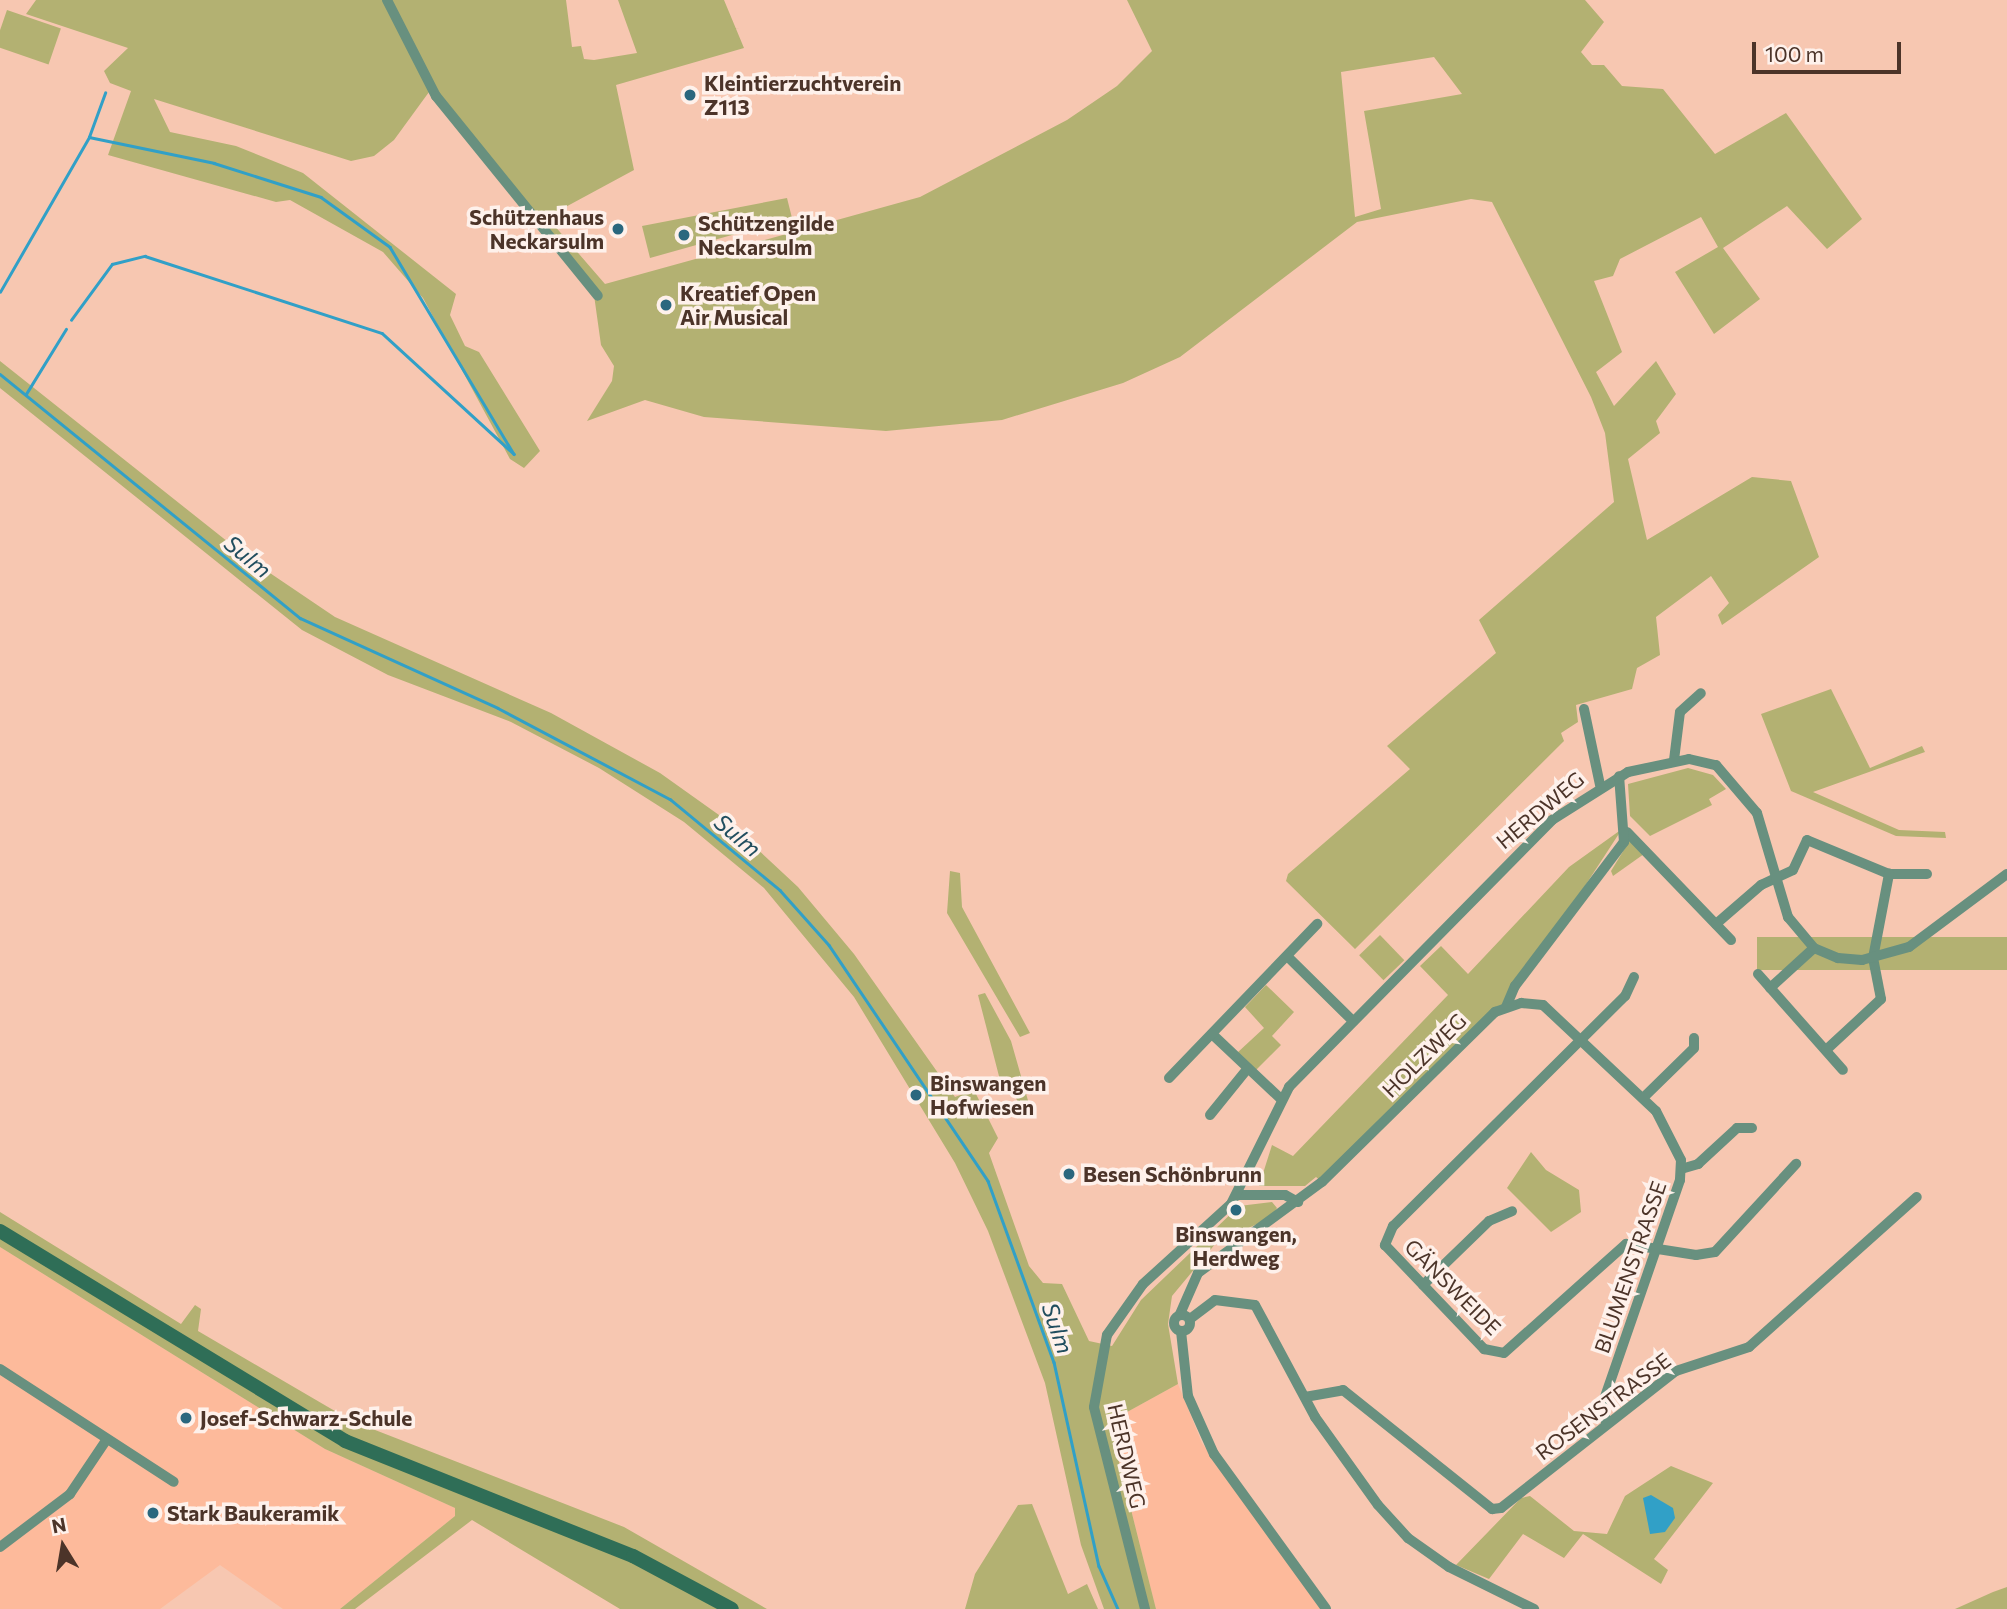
<!DOCTYPE html>
<meta charset="utf-8">
<style>
body{margin:0}
#map{position:relative;width:2007px;height:1609px;overflow:hidden;background:#f7c7b1;font-family:Commissioner,sans-serif}
div>[style]{position:absolute}
[style*='--x']{left:calc(var(--x)*1px);top:calc(var(--y)*1px);width:calc(var(--w)*1px);rotate:calc(var(--a)*1deg)}
.built>*{inset:0;background:#fdba9b}
.green>*{inset:0;background:#b3b172;transform-origin:0 0}
.water>*{inset:0;background:#31a0c7}
.stream>*{height:2.5px;margin:-1.25px;padding:0 1.25px;transform-origin:1.25px;border-radius:1.25px;background:#31a0c7}
.street>*{height:10px;margin:-5px;padding:0 5px;transform-origin:5px;border-radius:5px;background:#68907f}
.street>.ring{margin:-5px;padding:0;box-sizing:content-box;background:none;border:10px solid #68907f;border-radius:50%}
.secondary>*{height:14px;margin:-7px;padding:0 7px;transform-origin:7px;border-radius:7px;background:#2f6e57}
.dots>*{width:19px;height:19px;translate:-50% -50%;box-sizing:border-box;border:4px solid #fef1eb;border-radius:50%}
span{translate:-50% -50%;white-space:nowrap;text-align:center;line-height:1.15;-webkit-text-stroke:7px #fef1eb;paint-order:stroke}
.poi-label{font-size:21px;color:#4c3429;font-weight:700}
.left{translate:0 -50%;text-align:left}
.right{translate:-100% -50%;text-align:right}
.street-label{font-size:21px;color:#4c3429}
.water-label{font-size:23px;color:#214e5f;font-style:italic}
.north{position:absolute;left:28px;top:1511px;width:70px;height:70px;-webkit-text-stroke:5px #fef1eb;paint-order:stroke;rotate:349deg;font-size:19px;font-weight:700;line-height:28px;text-align:center;color:#4c3429}
.north::after{content:'';display:block;margin:auto;width:24px;height:32px;background:#4c3429;clip-path:polygon(50% 0,100% 100%,50% 72%,0 100%)}
.scale{position:absolute;left:1752px;top:42px;width:149px;height:32px;box-sizing:border-box;border:4px solid #4c3429;border-top:0;padding-left:9px;font-size:21px;line-height:24px;white-space:nowrap;color:#4c3429;-webkit-text-stroke:5px #fef1eb;paint-order:stroke}
</style>
<div id="map">
<div class="built">
<div style="clip-path:polygon(0 1247px,325px 1449px,455px 1508px,455px 1516px,340px 1609px,283px 1609px,220px 1565px,160px 1609px,0 1609px)"></div>
<div style="clip-path:polygon(1178px 1384px,1202px 1443px,1321px 1609px,1156px 1609px,1109px 1422px)"></div>
</div>
<div class="green">
<div style="clip-path:polygon(evenodd,36px 0,566px 0,572px 47px,581px 46px,584px 59px,594px 60px,637px 53px,618px 0,724px 0,744px 48px,616px 85px,634px 170px,547px 217px,605px 284px,920px 197px,1067px 120px,1117px 86px,1152px 51px,1127px 0,1585px 0,1604px 22px,1581px 52px,1592px 65px,1604px 65px,1622px 86px,1663px 89px,1715px 154px,1786px 113px,1862px 219px,1827px 249px,1787px 206px,1723px 248px,1760px 299px,1714px 334px,1675px 272px,1718px 247px,1701px 217px,1620px 259px,1613px 276px,1594px 281px,1622px 352px,1596px 372px,1614px 406px,1656px 361px,1676px 394px,1656px 421px,1660px 433px,1628px 459px,1647px 540px,1752px 477px,1791px 481px,1819px 557px,1722px 625px,1718px 615px,1729px 603px,1711px 576px,1656px 617px,1660px 655px,1637px 668px,1632px 689px,1576px 705px,1578px 722px,1561px 733px,1564px 741px,1355px 949px,1286px 881px,1288px 874px,1410px 769px,1387px 746px,1496px 653px,1479px 620px,1614px 502px,1605px 433px,1591px 397px,1492px 202px,1471px 199px,1357px 222px,1180px 357px,1123px 383px,1002px 420px,886px 431px,704px 417px,645px 400px,587px 421px,612px 381px,614px 366px,601px 345px,594px 295px,429px 92px,394px 140px,374px 156px,351px 161px,154px 99px,170px 132px,236px 146px,303px 173px,456px 294px,450px 315px,465px 346px,479px 352px,540px 451px,524px 468px,510px 459px,423px 298px,383px 252px,290px 200px,276px 202px,108px 155px,131px 91px,110px 83px,104px 71px,128px 48px,26px 14px,36px 0,1434px 57px,1462px 94px,1364px 111px,1381px 209px,1355px 217px,1341px 72px,1434px 57px)"></div>
<div style="left:7px;top:10px;width:57px;height:38px;rotate:19deg"></div>
<div style="clip-path:polygon(787px 198px,792px 218px,650px 258px,642px 226px)"></div>
<div style="clip-path:polygon(0 361px,252px 561px,335px 617px,551px 713px,660px 773px,726px 820px,798px 887px,854px 954px,955px 1097px,974px 1090px,998px 1138px,989px 1153px,1029px 1266px,1043px 1283px,1062px 1284px,1089px 1341px,1112px 1346px,1141px 1300px,1239px 1206px,1272px 1202px,1277px 1208px,1270px 1218px,1216px 1243px,1172px 1296px,1168px 1324px,1178px 1384px,1109px 1422px,1156px 1609px,1104px 1609px,1081px 1545px,1045px 1383px,988px 1231px,955px 1163px,854px 997px,764px 888px,684px 822px,599px 768px,511px 722px,388px 675px,302px 630px,0 388px)"></div>
<div style="clip-path:polygon(1831px 689px,1870px 768px,1922px 746px,1925px 752px,1813px 792px,1899px 830px,1945px 832px,1946px 838px,1896px 836px,1791px 791px,1761px 714px)"></div>
<div style="clip-path:polygon(1688px 768px,1713px 775px,1726px 789px,1709px 799px,1712px 805px,1650px 836px,1630px 816px,1628px 784px)"></div>
<div style="clip-path:polygon(1622px 829px,1506px 1007px,1322px 1182px,1316px 1177px,1305px 1186px,1259px 1186px,1272px 1145px,1293px 1156px,1448px 995px,1420px 966px,1441px 946px,1468px 974px,1569px 867px)"></div>
<div style="clip-path:polygon(1630px 840px,1644px 854px,1613px 876px,1611px 871px)"></div>
<div style="clip-path:polygon(950px 871px,960px 873px,962px 907px,1030px 1033px,1020px 1037px,947px 913px)"></div>
<div style="left:1380px;top:935px;width:35px;height:29px;rotate:46deg"></div>
<div style="left:2007px;top:937px;width:33px;height:250px;rotate:90deg"></div>
<div style="clip-path:polygon(1266px 985px,1294px 1012px,1272px 1036px,1281px 1045px,1255px 1071px,1237px 1053px,1264px 1028px,1245px 1007px)"></div>
<div style="clip-path:polygon(985px 993px,1011px 1041px,1033px 1118px,1021px 1110px,1009px 1081px,1000px 1080px,978px 995px)"></div>
<div style="clip-path:polygon(1531px 1152px,1546px 1170px,1579px 1190px,1581px 1212px,1551px 1232px,1507px 1188px)"></div>
<div style="clip-path:polygon(0 1212px,181px 1324px,195px 1305px,201px 1309px,198px 1331px,352px 1421px,624px 1527px,767px 1609px,620px 1609px,472px 1520px,355px 1609px,340px 1609px,455px 1516px,455px 1508px,325px 1449px,0 1247px)"></div>
<div style="clip-path:polygon(1671px 1466px,1713px 1483px,1654px 1559px,1668px 1570px,1661px 1584px,1583px 1534px,1564px 1558px,1523px 1534px,1489px 1579px,1456px 1565px,1521px 1498px,1530px 1496px,1574px 1531px,1607px 1534px,1625px 1496px)"></div>
<div style="clip-path:polygon(1032px 1504px,1068px 1594px,1087px 1584px,1098px 1609px,965px 1609px,975px 1574px,1018px 1505px)"></div>
<div style="clip-path:polygon(2007px 1587px,2007px 1609px,1955px 1609px,1993px 1592px)"></div>
</div>
<div class="water">
<div style="clip-path:polygon(1651px 1495px,1673px 1508px,1675px 1518px,1665px 1532px,1650px 1534px,1643px 1498px)"></div>
</div>
<div class="stream">
<div style="--x:89;--y:137;--w:128;--a:11.7"></div>
<div style="--x:214;--y:163;--w:112;--a:17.6"></div>
<div style="--x:321;--y:197;--w:85;--a:35.9"></div>
<div style="--x:390;--y:247;--w:241;--a:59.1"></div>
<div style="--x:0;--y:292;--w:179;--a:-60.1"></div>
<div style="--x:89;--y:137;--w:47;--a:-70"></div>
<div style="--x:71;--y:320;--w:69;--a:-53.8"></div>
<div style="--x:112;--y:264;--w:34;--a:-14"></div>
<div style="--x:145;--y:256;--w:249;--a:18"></div>
<div style="--x:382;--y:333;--w:179;--a:42.5"></div>
<div style="--x:0;--y:374;--w:387;--a:39.1"></div>
<div style="--x:300;--y:618;--w:217;--a:24.4"></div>
<div style="--x:498;--y:708;--w:195;--a:27.9"></div>
<div style="--x:670;--y:799;--w:143;--a:39.6"></div>
<div style="--x:780;--y:890;--w:74;--a:48.3"></div>
<div style="--x:829;--y:945;--w:285;--a:56"></div>
<div style="--x:988;--y:1181;--w:193;--a:70"></div>
<div style="--x:1054;--y:1362;--w:209;--a:77.6"></div>
<div style="--x:1099;--y:1566;--w:47;--a:66.2"></div>
<div style="--x:26;--y:394;--w:76;--a:-58.4"></div>
</div>
<div class="street">
<div style="--x:387;--y:0;--w:108;--a:63"></div>
<div style="--x:436;--y:96;--w:257;--a:51"></div>
<div style="--x:1584;--y:709;--w:78;--a:78.1"></div>
<div style="--x:1674;--y:760;--w:48;--a:-82.9"></div>
<div style="--x:1680;--y:712;--w:28;--a:-42"></div>
<div style="--x:1627;--y:832;--w:150;--a:46.1"></div>
<div style="--x:1716;--y:924;--w:60;--a:-40.9"></div>
<div style="--x:1761;--y:885;--w:35;--a:-25"></div>
<div style="--x:1793;--y:870;--w:33;--a:-65"></div>
<div style="--x:1807;--y:840;--w:89;--a:22.5"></div>
<div style="--x:1889;--y:874;--w:38;--a:0"></div>
<div style="--x:1287;--y:956;--w:93;--a:44.6"></div>
<div style="--x:1758;--y:974;--w:128;--a:48.5"></div>
<div style="--x:1634;--y:977;--w:21;--a:115"></div>
<div style="--x:1625;--y:996;--w:327;--a:135.2"></div>
<div style="--x:1393;--y:1226;--w:21;--a:113"></div>
<div style="--x:1385;--y:1245;--w:144;--a:46.4"></div>
<div style="--x:1484;--y:1349;--w:20;--a:11"></div>
<div style="--x:1504;--y:1353;--w:164;--a:-41.8"></div>
<div style="--x:1626;--y:1244;--w:71;--a:8.9"></div>
<div style="--x:1696;--y:1255;--w:19;--a:-9"></div>
<div style="--x:1715;--y:1252;--w:120;--a:-47.4"></div>
<div style="--x:1770;--y:988;--w:59;--a:-42.3"></div>
<div style="--x:1506;--y:1007;--w:23;--a:-67"></div>
<div style="--x:1515;--y:986;--w:181;--a:-52.9"></div>
<div style="--x:1624;--y:842;--w:66;--a:-94.3"></div>
<div style="--x:1212;--y:1034;--w:95;--a:43.3"></div>
<div style="--x:1826;--y:1050;--w:75;--a:-42.8"></div>
<div style="--x:1881;--y:999;--w:42;--a:-101"></div>
<div style="--x:1873;--y:958;--w:86;--a:-79.2"></div>
<div style="--x:1169;--y:1078;--w:214;--a:-46.1"></div>
<div style="--x:1643;--y:1098;--w:71;--a:-44.4"></div>
<div style="--x:1694;--y:1048;--w:10;--a:-90"></div>
<div style="--x:1210;--y:1115;--w:60;--a:-51"></div>
<div style="--x:1681;--y:1169;--w:18;--a:-16"></div>
<div style="--x:1698;--y:1164;--w:53;--a:-42.7"></div>
<div style="--x:1737;--y:1128;--w:15;--a:0"></div>
<div style="--x:1237;--y:1195;--w:48;--a:0"></div>
<div style="--x:1285;--y:1195;--w:15;--a:28"></div>
<div style="--x:1423;--y:1285;--w:92;--a:-44.1"></div>
<div style="--x:1489;--y:1221;--w:25;--a:-23"></div>
<div style="--x:1180;--y:1314;--w:45;--a:-66.3"></div>
<div style="--x:1198;--y:1273;--w:154;--a:-36.3"></div>
<div style="--x:1322;--y:1182;--w:243;--a:-44.5"></div>
<div style="--x:1495;--y:1012;--w:28;--a:-19"></div>
<div style="--x:1521;--y:1003;--w:22;--a:5"></div>
<div style="--x:1543;--y:1005;--w:155;--a:43.2"></div>
<div style="--x:1656;--y:1111;--w:55;--a:63"></div>
<div style="--x:1681;--y:1160;--w:20;--a:93"></div>
<div style="--x:1680;--y:1180;--w:235;--a:109.1"></div>
<div style="--x:1603;--y:1402;--w:21;--a:82"></div>
<div class="ring" style="left:1174px;top:1315px;width:6px;height:6px"></div>
<div style="--x:1190;--y:1319;--w:31;--a:-37"></div>
<div style="--x:1215;--y:1300;--w:40;--a:7.1"></div>
<div style="--x:1255;--y:1305;--w:127;--a:61.8"></div>
<div style="--x:1315;--y:1417;--w:108;--a:54.4"></div>
<div style="--x:1378;--y:1505;--w:45;--a:47.7"></div>
<div style="--x:1408;--y:1538;--w:50;--a:35.3"></div>
<div style="--x:1449;--y:1567;--w:95;--a:26.3"></div>
<div style="--x:1181;--y:1331;--w:65;--a:83.9"></div>
<div style="--x:1188;--y:1396;--w:64;--a:65.9"></div>
<div style="--x:1214;--y:1454;--w:191;--a:54.1"></div>
<div style="--x:0;--y:1369;--w:207;--a:33"></div>
<div style="--x:1305;--y:1397;--w:39;--a:-10"></div>
<div style="--x:1343;--y:1390;--w:191;--a:38.6"></div>
<div style="--x:1492;--y:1509;--w:9;--a:-6"></div>
<div style="--x:1501;--y:1508;--w:222;--a:-38.1"></div>
<div style="--x:1676;--y:1371;--w:77;--a:-18.2"></div>
<div style="--x:1749;--y:1347;--w:225;--a:-41.8"></div>
<div style="--x:0;--y:1547;--w:88;--a:-37.1"></div>
<div style="--x:70;--y:1494;--w:66;--a:-56.1"></div>
<div style="--x:1145;--y:1609;--w:208;--a:-104.2"></div>
<div style="--x:1094;--y:1407;--w:73;--a:-79.8"></div>
<div style="--x:1107;--y:1335;--w:62;--a:-54.8"></div>
<div style="--x:1143;--y:1284;--w:119;--a:-42.3"></div>
<div style="--x:1231;--y:1204;--w:131;--a:-63.6"></div>
<div style="--x:1289;--y:1087;--w:375;--a:-45.4"></div>
<div style="--x:1552;--y:820;--w:90;--a:-32.3"></div>
<div style="--x:1628;--y:772;--w:62;--a:-12"></div>
<div style="--x:1689;--y:759;--w:28;--a:13"></div>
<div style="--x:1716;--y:765;--w:63;--a:49.5"></div>
<div style="--x:1757;--y:813;--w:109;--a:73.4"></div>
<div style="--x:1788;--y:917;--w:40;--a:50"></div>
<div style="--x:1814;--y:948;--w:26;--a:23"></div>
<div style="--x:1838;--y:958;--w:24;--a:5"></div>
<div style="--x:1862;--y:960;--w:49;--a:-15.5"></div>
<div style="--x:1909;--y:947;--w:122;--a:-36.7"></div>
</div>
<div class="secondary">
<div style="--x:0;--y:1231;--w:404;--a:31.3"></div>
<div style="--x:345;--y:1441;--w:310;--a:21.8"></div>
<div style="--x:633;--y:1556;--w:112;--a:28.2"></div>
</div>
<div class="dots">
<div style="left:690px;top:95px;background:#2a677e"></div>
<div style="left:618px;top:229px;background:#2a677e"></div>
<div style="left:684px;top:235px;background:#2a677e"></div>
<div style="left:666px;top:305px;background:#2a677e"></div>
<div style="left:916px;top:1095px;background:#2a677e"></div>
<div style="left:1069px;top:1174px;background:#2a677e"></div>
<div style="left:1236px;top:1210px;background:#2a677e"></div>
<div style="left:186px;top:1418px;background:#2a677e"></div>
<div style="left:153px;top:1513px;background:#2a677e"></div>
</div>
<div class="poi-label">
<span class="left" style="left:704px;top:95px">Kleintierzuchtverein<br>Z113</span>
<span class="right" style="left:604px;top:229px">Schützenhaus<br>Neckarsulm</span>
<span class="left" style="left:698px;top:235px">Schützengilde<br>Neckarsulm</span>
<span class="left" style="left:680px;top:305px">Kreatief Open<br>Air Musical</span>
<span class="left" style="left:930px;top:1095px">Binswangen<br>Hofwiesen</span>
<span class="left" style="left:1083px;top:1174px">Besen Schönbrunn</span>
<span style="left:1236px;top:1246px">Binswangen,<br>Herdweg</span>
<span class="left" style="left:200px;top:1418px">Josef-Schwarz-Schule</span>
<span class="left" style="left:167px;top:1513px">Stark Baukeramik</span>
</div>
<div class="street-label">
<span style="left:1540px;top:810px;rotate:-40deg">HERDWEG</span>
<span style="left:1424px;top:1055px;rotate:-45deg">HOLZWEG</span>
<span style="left:1630px;top:1267px;rotate:-71deg">BLUMENSTRASSE</span>
<span style="left:1453px;top:1287px;rotate:45deg">GÄNSWEIDE</span>
<span style="left:1603px;top:1406px;rotate:-37deg">ROSENSTRASSE</span>
<span style="left:1127px;top:1456px;rotate:77deg">HERDWEG</span>
</div>
<div class="water-label">
<span style="left:248px;top:556px;rotate:39deg">Sulm</span>
<span style="left:738px;top:835px;rotate:40deg">Sulm</span>
<span style="left:1058px;top:1328px;rotate:71deg">Sulm</span>
</div>
<div class="north">N</div>
<div class="scale">100 m</div>
</div>
